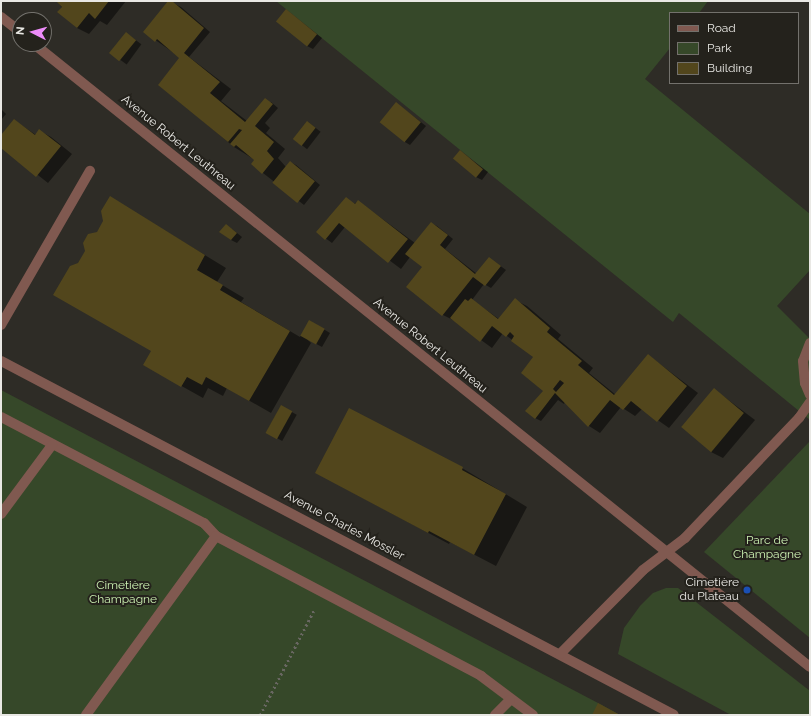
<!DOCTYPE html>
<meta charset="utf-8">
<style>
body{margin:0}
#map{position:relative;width:811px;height:716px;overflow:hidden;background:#2e2c26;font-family:Raleway,sans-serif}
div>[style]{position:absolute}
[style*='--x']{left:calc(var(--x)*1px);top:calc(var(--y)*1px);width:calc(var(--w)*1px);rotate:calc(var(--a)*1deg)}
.green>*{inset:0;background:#364829}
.shadow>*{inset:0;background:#0007;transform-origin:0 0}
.building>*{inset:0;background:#52461c;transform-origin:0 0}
.path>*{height:2.5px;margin-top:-1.25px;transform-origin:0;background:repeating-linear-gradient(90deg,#696762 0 2px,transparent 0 5px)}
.minor>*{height:10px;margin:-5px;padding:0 5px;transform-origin:5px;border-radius:5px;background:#805950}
.dots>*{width:11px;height:11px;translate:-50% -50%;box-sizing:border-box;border:2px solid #24221c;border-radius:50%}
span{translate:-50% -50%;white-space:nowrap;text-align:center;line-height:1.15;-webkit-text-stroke:4px #24221c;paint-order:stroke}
.street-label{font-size:12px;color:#e9e8e4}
.park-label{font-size:12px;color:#cdf2b3}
.poi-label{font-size:12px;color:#e9e8e4}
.right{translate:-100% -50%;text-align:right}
.frame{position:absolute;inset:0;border:2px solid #e9e8e4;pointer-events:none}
.legend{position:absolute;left:669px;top:12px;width:130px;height:72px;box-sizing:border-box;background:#24221c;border:1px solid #73716c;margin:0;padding:5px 7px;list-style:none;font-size:12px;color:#e9e8e4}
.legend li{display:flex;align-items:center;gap:8px;height:20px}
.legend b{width:20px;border:1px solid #73716c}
.north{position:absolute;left:12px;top:12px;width:40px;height:40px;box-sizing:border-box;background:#24221c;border:1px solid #73716c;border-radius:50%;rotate:276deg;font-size:11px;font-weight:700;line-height:16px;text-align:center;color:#e9e8e4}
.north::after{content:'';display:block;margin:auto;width:14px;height:18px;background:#ed8cf9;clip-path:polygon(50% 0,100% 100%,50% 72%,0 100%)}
</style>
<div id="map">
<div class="green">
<div style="clip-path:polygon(276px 1px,708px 1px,699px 13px,670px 13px,670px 48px,645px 79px,810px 214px,810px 270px,777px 306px,810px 339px,810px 420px,679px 313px,673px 322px)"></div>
<div style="clip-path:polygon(1px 390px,598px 703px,620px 715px,1px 715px)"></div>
<div style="clip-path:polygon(810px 441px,810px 638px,704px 552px)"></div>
<div style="clip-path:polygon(666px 588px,678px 588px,810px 691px,810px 715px,731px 715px,618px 654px,624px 628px,640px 606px,653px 593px)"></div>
</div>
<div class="shadow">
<div style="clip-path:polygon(57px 1px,126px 1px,107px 25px,100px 21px,89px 34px,77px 28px)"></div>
<div style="clip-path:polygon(169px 1px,181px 7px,210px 32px,189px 57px,231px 89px,221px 101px,247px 121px,271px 102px,278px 108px,265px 123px,270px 128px,266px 133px,285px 149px,278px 158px,286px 167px,290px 162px,296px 165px,320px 185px,304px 205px,263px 173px,255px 160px,234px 147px,159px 84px,181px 58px,144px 32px)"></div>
<div style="clip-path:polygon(286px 10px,322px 38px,313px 49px,307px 46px)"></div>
<div style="left:126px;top:33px;width:19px;height:25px;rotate:36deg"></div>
<div style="clip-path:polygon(396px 103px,426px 126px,410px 145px,405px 142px)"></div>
<div style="clip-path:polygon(1px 109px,6px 114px,1px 120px)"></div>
<div style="clip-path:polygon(14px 120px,36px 135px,40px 131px,51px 137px,72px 154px,48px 183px,1px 146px,1px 137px)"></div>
<div style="left:308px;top:122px;width:16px;height:22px;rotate:38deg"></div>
<div style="clip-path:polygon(460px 151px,488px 172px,482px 180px,476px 177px)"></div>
<div style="clip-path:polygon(110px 197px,226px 268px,217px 282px,244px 298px,241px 302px,300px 337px,310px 321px,330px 333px,322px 347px,307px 339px,311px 343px,271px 413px,227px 388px,223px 396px,208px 388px,203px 398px,144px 365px,152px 350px,79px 264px,104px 221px)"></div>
<div style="clip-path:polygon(358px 201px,415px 243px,431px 223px,437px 226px,453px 239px,445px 249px,477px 274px,495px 262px,506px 270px,491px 288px,484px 284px,472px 300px,499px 319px,515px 300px,527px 306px,561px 335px,558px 339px,593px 368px,589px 373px,616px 395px,648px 355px,698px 393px,669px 428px,642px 409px,635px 416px,621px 407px,600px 433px,589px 426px,565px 402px,564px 404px,558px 400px,541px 421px,535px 418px,545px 391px,535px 357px,503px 333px,492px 348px,455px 321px,443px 315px,407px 287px,423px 267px,410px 257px,401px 269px,345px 227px,332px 243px,317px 232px)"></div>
<div style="clip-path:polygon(232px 229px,242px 237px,237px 243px,231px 240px)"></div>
<div style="clip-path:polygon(715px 390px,755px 420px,723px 458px,711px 452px)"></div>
<div style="left:281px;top:406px;width:18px;height:30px;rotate:29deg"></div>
<div style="clip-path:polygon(462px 468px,527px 507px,496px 566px,450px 542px,449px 544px,337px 484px)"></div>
</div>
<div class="building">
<div style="clip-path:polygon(56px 1px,109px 1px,95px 19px,89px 13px,77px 28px,57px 12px,62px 7px)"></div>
<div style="clip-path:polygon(168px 1px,172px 1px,204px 28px,184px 53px,220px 82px,210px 93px,245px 122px,265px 98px,273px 104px,255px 126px,274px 142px,267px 151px,274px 159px,262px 174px,251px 164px,254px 160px,236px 145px,234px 147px,230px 144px,242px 130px,239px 129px,228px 142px,158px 85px,179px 58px,157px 39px,155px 42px,143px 32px)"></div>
<div style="left:286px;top:9px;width:40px;height:16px;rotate:39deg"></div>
<div style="left:126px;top:32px;width:13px;height:27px;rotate:39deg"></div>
<div style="left:396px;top:102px;width:32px;height:26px;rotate:39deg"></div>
<div style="clip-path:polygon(14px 119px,35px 135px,39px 129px,61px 146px,36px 177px,1px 148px,1px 135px)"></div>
<div style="left:307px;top:121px;width:11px;height:23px;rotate:38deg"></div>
<div style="left:460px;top:150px;width:30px;height:11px;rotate:40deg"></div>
<div style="left:290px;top:161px;width:32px;height:28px;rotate:39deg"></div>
<div style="clip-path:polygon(110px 196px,205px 255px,197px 270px,223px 285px,220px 290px,290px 331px,249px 401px,206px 377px,202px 385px,187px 377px,181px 387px,143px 365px,151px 351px,53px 295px,70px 266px,78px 263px,85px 251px,83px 243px,88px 234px,97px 232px,103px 221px,101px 211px)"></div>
<div style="clip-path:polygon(346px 197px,355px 204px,358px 200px,408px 239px,388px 263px,339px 223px,325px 240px,316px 232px)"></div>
<div style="clip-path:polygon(431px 222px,448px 235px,440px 245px,475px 274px,489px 257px,501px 266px,485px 286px,473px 277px,442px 316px,406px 287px,422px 267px,405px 254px)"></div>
<div style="clip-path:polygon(226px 224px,237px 233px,231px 240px,219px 232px)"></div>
<div style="clip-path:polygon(evenodd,471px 298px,498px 319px,515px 298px,550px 328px,547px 332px,582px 361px,578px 365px,614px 395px,648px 354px,687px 386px,657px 422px,631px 401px,623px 410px,610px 400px,588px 427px,555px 393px,535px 419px,525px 411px,543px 391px,521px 373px,533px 357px,511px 341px,514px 336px,510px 332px,506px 337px,492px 326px,480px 342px,450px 318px,465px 299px,468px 301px,471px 298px,560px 380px,564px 383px,556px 392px,553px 389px,560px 380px)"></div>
<div style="left:309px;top:320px;width:18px;height:18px;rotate:29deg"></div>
<div style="left:714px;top:388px;width:39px;height:51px;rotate:40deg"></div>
<div style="left:281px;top:405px;width:13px;height:32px;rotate:29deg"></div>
<div style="clip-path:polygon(349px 408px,463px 467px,462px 470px,506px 494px,474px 555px,429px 531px,428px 533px,315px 473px)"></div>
<div style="clip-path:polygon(598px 703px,620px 715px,592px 715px)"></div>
</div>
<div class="path">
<div style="--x:260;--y:715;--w:118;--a:-62.8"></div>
</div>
<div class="minor">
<div style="--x:1;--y:17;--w:24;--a:38"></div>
<div style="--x:34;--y:44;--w:995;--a:38.76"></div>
<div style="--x:1;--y:325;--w:178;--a:-60"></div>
<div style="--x:810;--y:343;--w:19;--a:111"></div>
<div style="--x:803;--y:361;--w:22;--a:85"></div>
<div style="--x:805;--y:383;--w:13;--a:67"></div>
<div style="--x:1;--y:361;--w:760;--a:27.74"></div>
<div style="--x:1;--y:417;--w:229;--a:27.6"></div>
<div style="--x:204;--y:523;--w:18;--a:47"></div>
<div style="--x:216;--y:536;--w:300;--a:27.8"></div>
<div style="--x:481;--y:676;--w:65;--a:36.9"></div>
<div style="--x:1;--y:514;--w:86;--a:-53.5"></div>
<div style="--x:560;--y:654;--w:118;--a:-45.3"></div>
<div style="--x:643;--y:570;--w:53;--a:-37.3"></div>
<div style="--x:685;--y:538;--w:166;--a:-46.5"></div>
<div style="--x:799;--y:418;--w:19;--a:-55"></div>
<div style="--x:86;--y:715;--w:221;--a:-54"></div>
<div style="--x:495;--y:715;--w:21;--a:-45"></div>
</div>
<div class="dots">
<div style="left:747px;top:590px;background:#1a4fb4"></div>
</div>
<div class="street-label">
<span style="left:178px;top:143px;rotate:39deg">Avenue Robert Leuthreau</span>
<span style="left:430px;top:346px;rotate:39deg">Avenue Robert Leuthreau</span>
<span style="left:344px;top:526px;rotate:28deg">Avenue Charles Mossler</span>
</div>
<div class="park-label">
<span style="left:767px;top:548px">Parc de<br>Champagne</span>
<span style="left:123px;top:593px">Cimetière<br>Champagne</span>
</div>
<div class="poi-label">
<span class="right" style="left:739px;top:590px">Cimetière<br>du Plateau</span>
</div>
<div class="frame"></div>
<ul class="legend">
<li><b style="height:5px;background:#805950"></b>Road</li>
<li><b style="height:11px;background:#364829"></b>Park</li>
<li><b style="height:11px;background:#52461c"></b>Building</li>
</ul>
<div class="north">N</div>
</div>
